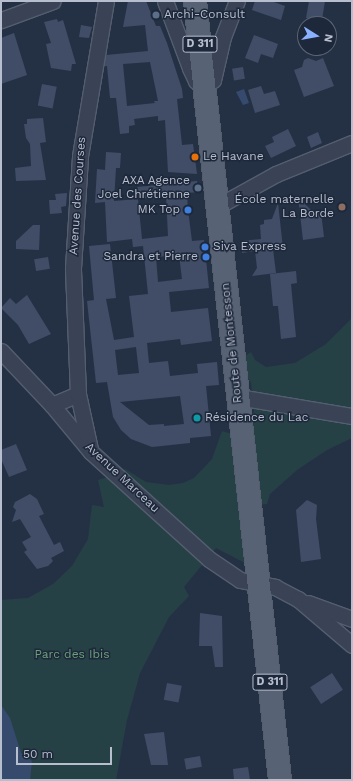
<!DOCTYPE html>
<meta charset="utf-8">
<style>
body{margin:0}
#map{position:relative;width:353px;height:781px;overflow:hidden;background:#243145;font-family:"Work Sans",sans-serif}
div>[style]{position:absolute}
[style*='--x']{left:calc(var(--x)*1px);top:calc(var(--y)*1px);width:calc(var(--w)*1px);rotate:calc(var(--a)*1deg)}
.green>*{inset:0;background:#264146}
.water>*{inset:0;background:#364a6e}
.building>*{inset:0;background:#414d66;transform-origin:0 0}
.roads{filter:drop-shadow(1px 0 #555e6f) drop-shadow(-1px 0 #555e6f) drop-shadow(0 1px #555e6f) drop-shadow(0 -1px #555e6f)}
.street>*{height:15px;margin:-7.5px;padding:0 7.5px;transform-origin:7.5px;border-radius:7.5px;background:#394355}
.primary>*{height:22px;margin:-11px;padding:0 11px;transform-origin:11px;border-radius:11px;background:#576275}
.dots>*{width:11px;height:11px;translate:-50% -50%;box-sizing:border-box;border:2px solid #1d283a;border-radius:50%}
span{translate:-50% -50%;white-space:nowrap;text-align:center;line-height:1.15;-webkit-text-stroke:3px #1d283a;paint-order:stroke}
.shield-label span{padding:1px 3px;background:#1d283a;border:1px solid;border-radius:3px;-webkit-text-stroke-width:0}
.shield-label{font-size:11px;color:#b7bece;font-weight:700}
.poi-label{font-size:12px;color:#b7bece}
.left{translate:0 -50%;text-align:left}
.right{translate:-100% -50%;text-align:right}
.street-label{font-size:12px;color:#b7bece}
.park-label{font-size:12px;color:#6ba17a}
.frame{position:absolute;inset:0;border:2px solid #b7bece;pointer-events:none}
.north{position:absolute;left:297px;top:16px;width:40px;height:40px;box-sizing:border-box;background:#1d283a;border:1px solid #5b6475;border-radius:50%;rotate:101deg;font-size:11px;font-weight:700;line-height:16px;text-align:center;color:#b7bece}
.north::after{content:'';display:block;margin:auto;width:14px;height:18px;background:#8ab1ff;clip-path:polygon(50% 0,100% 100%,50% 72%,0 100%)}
.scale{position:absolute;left:16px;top:747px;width:96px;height:18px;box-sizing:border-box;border:2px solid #b7bece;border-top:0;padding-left:5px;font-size:12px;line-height:14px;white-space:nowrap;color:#b7bece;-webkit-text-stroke:3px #1d283a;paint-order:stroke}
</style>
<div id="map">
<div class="green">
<div style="clip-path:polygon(352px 318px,352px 438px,327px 450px,297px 470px,270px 494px,267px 504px,257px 505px,247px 418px,254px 412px,251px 382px,243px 374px,245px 356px,251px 352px,255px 360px,266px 367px,295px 363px,326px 344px)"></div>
<div style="clip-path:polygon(222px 431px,232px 434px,247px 564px,216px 548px,184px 587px,189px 596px,169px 617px,140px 673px,127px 720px,116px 780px,1px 780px,1px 600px,28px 598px,53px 584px,72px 566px,88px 539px,92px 505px,104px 507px,98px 480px,115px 475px,125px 469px,146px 482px,169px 485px,183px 483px,194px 478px,212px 459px)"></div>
</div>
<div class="water">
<div style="clip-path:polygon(244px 89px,249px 103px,243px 105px,236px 92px)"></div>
<div style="clip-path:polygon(1px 705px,10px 718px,21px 753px,32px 761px,30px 780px,1px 780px)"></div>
</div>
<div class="building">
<div style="clip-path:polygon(evenodd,128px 1px,146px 1px,156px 26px,160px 26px,167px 43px,182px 89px,183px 98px,177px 99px,182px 145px,193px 144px,197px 174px,168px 172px,165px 120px,158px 121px,158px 116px,134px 119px,135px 125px,129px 126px,129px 133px,120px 134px,116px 98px,110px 98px,107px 66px,104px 66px,106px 55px,148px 51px,145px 25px,123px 27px,128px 1px,150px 62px,158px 101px,154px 101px,155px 103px,127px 106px,123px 64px,150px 62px)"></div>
<div style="clip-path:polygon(255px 1px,271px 1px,285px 6px,281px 20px,252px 10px)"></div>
<div style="clip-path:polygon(309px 1px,325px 1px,322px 20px,306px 18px)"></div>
<div style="clip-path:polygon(57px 19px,58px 22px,63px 20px,76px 64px,72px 64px,71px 71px,51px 68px,46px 44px,51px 43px,44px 22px)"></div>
<div style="clip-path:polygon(81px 25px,92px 27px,89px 38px,79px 37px)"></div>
<div style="clip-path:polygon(14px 33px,27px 75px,1px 84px,1px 38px)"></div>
<div style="clip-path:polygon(254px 35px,278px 44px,273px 58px,261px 54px,258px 63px,245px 58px)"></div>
<div style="clip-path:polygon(308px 58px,316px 61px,323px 58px,334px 86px,304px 97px,294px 70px,302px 67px,304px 60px)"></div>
<div style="left:243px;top:67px;width:12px;height:11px;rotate:81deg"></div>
<div style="left:42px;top:84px;width:15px;height:22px;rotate:11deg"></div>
<div style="clip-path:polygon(261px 86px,264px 94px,275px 91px,280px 105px,255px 113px,248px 90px)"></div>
<div style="clip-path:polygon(43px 118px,46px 142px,40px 143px,46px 180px,16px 181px,15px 168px,31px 166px,30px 144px,26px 138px,24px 124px,27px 124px,27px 119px)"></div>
<div style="clip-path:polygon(288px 129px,296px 146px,271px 158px,265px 146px,274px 142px,272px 137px)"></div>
<div style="clip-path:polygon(318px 132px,322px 143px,311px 148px,307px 137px)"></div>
<div style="clip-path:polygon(evenodd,106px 152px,121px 153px,120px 168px,116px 168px,114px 201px,138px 199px,137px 187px,197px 181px,199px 192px,187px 193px,188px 210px,192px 241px,204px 240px,209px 288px,169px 292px,171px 312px,208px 308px,212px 341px,181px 345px,180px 339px,147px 343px,149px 363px,168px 361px,170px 376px,198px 373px,197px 364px,217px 362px,219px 385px,206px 386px,211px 436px,190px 438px,190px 443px,152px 447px,131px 439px,121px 430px,113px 417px,107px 382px,96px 383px,87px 301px,94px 300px,89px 246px,110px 244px,116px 298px,106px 299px,114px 340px,134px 337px,129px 296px,148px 294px,143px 246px,133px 247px,132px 239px,107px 242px,105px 202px,95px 203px,97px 169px,105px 170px,106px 152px,166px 196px,168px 236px,142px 239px,138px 199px,166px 196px,106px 152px,179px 255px,182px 279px,158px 282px,156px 257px,179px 255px,106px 152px,136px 347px,139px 373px,118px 375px,115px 350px,136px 347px,106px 152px,180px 396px,184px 424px,164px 426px,164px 424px,149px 425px,120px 402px,180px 396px)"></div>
<div style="clip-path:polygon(67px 193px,66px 206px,61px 207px,62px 213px,50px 214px,49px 200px,56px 200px,55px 194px)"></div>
<div style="clip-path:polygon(298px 197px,314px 213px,321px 212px,324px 237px,303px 240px)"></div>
<div style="clip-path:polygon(278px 203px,283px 248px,273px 249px,276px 273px,252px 276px,257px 268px,255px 251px,242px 253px,241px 241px,261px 239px,260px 225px,264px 224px,264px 220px,272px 219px)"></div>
<div style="clip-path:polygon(33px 225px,40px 225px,39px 250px,16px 249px,16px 241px)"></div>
<div style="left:48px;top:257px;width:12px;height:14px;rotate:81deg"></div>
<div style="clip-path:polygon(296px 271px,297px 283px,291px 284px,296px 337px,281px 339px,278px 306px,273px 306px,270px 274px)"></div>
<div style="clip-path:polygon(27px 295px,51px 334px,29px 344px,18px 325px,1px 308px,10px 298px,16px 304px)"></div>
<div style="clip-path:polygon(16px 444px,27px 470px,9px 477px,1px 459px,1px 450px)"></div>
<div style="clip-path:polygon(30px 494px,37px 499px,44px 514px,39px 516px,54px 545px,60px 542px,64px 551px,51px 558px,53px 561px,48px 566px,37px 569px,24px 552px,27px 550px,22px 542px,31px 537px,20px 519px,12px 522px,16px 510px,13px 507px,15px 502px)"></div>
<div style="clip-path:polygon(307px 500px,317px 505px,316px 519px,321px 559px,301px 562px,296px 510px)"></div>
<div style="clip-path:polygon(200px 613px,222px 616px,223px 667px,215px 667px,212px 646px,199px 646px)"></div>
<div style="left:332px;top:673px;width:20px;height:26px;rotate:57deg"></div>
<div style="left:167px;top:683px;width:15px;height:17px;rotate:11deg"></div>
<div style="clip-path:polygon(164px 732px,168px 765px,151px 765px,144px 734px)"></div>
<div style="left:200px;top:756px;width:11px;height:16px;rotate:80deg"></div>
<div style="clip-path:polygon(248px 767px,250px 780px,234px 780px,233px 769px)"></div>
</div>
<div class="roads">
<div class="street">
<div style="--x:165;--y:1;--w:72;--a:69.5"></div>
<div style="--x:190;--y:68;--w:14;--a:65"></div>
<div style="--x:196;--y:81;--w:9;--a:32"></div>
<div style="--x:204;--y:86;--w:11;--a:-34"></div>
<div style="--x:213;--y:80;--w:44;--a:-76.9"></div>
<div style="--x:223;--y:37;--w:39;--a:-69"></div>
<div style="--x:1;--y:20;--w:55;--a:-20.1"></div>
<div style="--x:218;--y:206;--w:66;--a:-28.9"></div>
<div style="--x:276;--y:174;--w:82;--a:-22.2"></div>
<div style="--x:1;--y:351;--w:74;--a:46.6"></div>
<div style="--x:52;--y:405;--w:61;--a:50.3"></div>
<div style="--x:91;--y:452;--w:159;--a:42.2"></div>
<div style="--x:209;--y:559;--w:37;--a:34"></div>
<div style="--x:240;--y:580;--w:36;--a:11"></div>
<div style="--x:275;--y:587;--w:26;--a:28"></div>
<div style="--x:298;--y:599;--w:71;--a:40.4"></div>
<div style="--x:238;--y:397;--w:116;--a:9.5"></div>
<div style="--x:52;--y:405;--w:28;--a:-23"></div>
<div style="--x:90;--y:449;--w:56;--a:-102.3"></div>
<div style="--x:78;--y:394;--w:126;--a:-92.3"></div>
<div style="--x:73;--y:268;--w:112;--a:-86.4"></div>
<div style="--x:80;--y:156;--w:157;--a:-80.5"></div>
<div style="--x:308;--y:603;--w:47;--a:20"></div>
</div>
<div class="primary">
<div style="--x:195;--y:1;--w:784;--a:83.77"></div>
</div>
</div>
<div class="dots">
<div style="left:156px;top:15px;background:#5c6f8a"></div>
<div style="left:195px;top:157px;background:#e8710a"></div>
<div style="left:198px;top:188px;background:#5c6f8a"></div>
<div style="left:342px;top:207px;background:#8d6e63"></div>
<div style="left:188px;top:210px;background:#3f7fe0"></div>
<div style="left:205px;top:247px;background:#3f7fe0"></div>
<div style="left:206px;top:257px;background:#3f7fe0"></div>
<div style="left:197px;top:418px;background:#0f9aa8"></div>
</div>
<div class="shield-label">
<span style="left:200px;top:44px">D 311</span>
<span style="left:270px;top:682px">D 311</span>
</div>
<div class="poi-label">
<span class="left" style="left:164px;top:15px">Archi-Consult</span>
<span class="left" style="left:203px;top:157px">Le Havane</span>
<span class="right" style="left:190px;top:188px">AXA Agence<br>Joel Chrétienne</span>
<span class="right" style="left:334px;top:207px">École maternelle<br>La Borde</span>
<span class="right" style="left:180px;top:210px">MK Top</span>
<span class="left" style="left:213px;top:247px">Siva Express</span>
<span class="right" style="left:198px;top:257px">Sandra et Pierre</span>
<span class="left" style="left:205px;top:418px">Résidence du Lac</span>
</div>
<div class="street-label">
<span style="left:78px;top:196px;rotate:-86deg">Avenue des Courses</span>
<span style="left:232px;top:343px;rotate:-96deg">Route de Montesson</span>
<span style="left:122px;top:478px;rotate:43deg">Avenue Marceau</span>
</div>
<div class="park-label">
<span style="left:72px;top:655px">Parc des Ibis</span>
</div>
<div class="frame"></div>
<div class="north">N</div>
<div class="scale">50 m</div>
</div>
